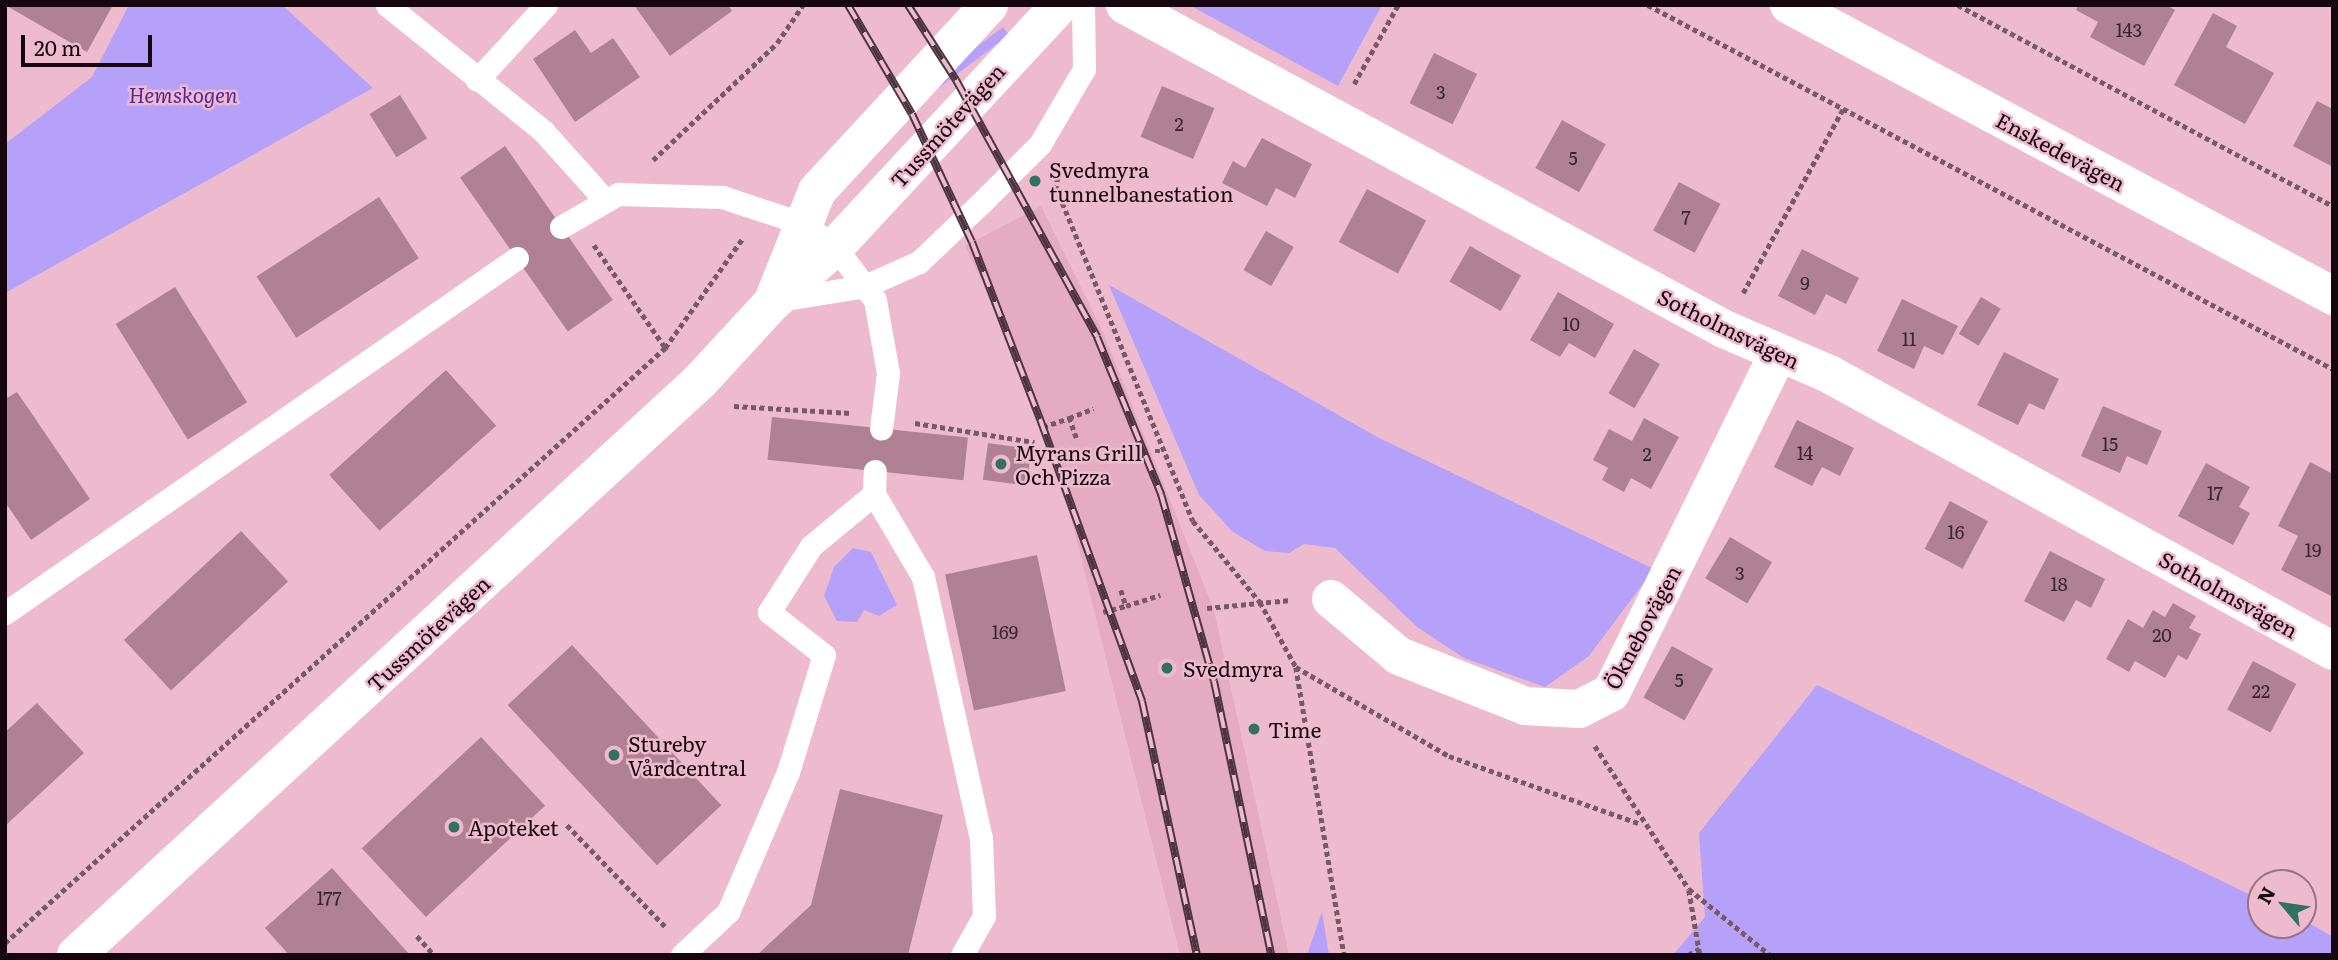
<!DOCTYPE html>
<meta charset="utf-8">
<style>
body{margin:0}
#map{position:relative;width:2338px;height:960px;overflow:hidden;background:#eebbce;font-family:Literata,serif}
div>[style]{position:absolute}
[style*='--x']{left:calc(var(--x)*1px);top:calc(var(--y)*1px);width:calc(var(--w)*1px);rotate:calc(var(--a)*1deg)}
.built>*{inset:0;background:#e5acc1}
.green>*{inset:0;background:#b5a0fa;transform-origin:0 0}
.building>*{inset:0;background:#b08193;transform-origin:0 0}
.path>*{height:4.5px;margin-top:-2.25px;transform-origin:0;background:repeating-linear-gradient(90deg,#795965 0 5px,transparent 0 8.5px)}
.lane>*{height:23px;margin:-11.5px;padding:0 11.5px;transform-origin:11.5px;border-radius:11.5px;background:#fff}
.street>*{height:38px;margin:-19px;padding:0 19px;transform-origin:19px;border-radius:19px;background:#fff}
.secondary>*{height:38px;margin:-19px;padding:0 19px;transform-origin:19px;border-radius:19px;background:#fff}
.rail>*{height:8px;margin-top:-4px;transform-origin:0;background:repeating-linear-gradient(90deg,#eebbce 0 16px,#4d343e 0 32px);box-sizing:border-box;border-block:2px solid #4d343e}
.dots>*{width:19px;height:19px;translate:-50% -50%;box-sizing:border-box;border:4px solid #eebbce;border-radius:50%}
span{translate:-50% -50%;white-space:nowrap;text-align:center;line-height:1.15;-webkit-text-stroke:5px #eebbce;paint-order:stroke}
.number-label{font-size:18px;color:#3c252e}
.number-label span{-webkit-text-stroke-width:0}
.park-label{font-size:21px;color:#5427a0;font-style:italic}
.street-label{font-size:21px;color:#16060d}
.poi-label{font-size:21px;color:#16060d}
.left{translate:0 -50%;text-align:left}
.frame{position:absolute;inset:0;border:7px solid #16060d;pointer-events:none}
.north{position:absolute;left:2247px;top:869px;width:70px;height:70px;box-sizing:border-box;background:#eebbce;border:2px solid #987381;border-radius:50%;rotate:299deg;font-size:19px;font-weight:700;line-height:28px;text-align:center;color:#16060d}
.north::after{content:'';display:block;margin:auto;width:24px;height:32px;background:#307161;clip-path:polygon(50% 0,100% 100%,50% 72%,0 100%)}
.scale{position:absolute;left:21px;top:35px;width:131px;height:32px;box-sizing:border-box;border:4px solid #16060d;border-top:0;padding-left:9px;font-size:21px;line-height:24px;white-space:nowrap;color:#16060d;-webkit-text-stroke:5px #eebbce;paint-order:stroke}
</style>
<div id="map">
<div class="built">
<div style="clip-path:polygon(1041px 206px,1103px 332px,1214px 610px,1289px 955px,1180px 955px,1069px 510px,1012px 345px,965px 246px)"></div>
</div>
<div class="green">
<div style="clip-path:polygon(129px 5px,282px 5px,373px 88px,5px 293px,5px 144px,92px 77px)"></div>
<div style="clip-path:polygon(1189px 5px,1382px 5px,1338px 86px)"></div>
<div style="left:1003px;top:27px;width:10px;height:221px;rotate:53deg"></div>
<div style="clip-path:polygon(1109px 285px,1379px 438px,1654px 569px,1589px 656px,1545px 687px,1464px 658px,1417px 627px,1335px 548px,1304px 544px,1289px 553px,1265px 551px,1233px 532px,1199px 495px)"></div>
<div style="clip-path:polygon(853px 548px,871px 552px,897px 605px,879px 616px,864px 610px,857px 622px,837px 621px,824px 596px,834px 567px)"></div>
<div style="clip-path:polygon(1817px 685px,2261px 900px,2261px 925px,2311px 924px,2333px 937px,2333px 955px,1673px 955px,1705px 917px,1699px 833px)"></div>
<div style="clip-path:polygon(1322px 912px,1329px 955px,1307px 955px)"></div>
</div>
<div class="building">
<div style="clip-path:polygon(5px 5px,113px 5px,87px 52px)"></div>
<div style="clip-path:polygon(634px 5px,728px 5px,732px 11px,670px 56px)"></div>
<div style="clip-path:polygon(2078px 5px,2166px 5px,2175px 10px,2144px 66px,2090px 37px,2098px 22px,2076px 10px)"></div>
<div style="clip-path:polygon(2213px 13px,2237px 26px,2226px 47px,2274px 73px,2245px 124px,2174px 85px)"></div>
<div style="clip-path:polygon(575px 30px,591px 53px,613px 38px,640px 77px,575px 122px,533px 59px)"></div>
<div style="left:1434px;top:53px;width:48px;height:56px;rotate:26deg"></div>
<div style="left:1162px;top:86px;width:57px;height:55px;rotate:23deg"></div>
<div style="left:400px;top:95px;width:51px;height:36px;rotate:58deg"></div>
<div style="clip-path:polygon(2317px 101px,2333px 109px,2333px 167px,2293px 146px)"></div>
<div style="left:1562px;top:120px;width:50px;height:55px;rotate:29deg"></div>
<div style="clip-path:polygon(1262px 138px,1312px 164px,1295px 198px,1276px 188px,1267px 206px,1222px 183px,1233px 161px,1245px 168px)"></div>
<div style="left:505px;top:146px;width:188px;height:55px;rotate:55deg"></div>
<div style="left:1679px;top:182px;width:47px;height:55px;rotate:28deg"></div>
<div style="left:1367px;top:189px;width:67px;height:60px;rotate:28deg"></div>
<div style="left:379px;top:197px;width:73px;height:146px;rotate:57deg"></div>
<div style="left:1266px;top:231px;width:32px;height:45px;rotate:30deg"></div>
<div style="left:1470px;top:246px;width:59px;height:41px;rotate:30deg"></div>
<div style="clip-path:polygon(1802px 249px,1859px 278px,1846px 304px,1826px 294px,1815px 315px,1778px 296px)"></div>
<div style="left:175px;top:287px;width:136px;height:70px;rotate:58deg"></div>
<div style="clip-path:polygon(1558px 292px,1614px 324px,1595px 358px,1569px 343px,1560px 357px,1530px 340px)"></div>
<div style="left:1981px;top:297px;width:23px;height:43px;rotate:31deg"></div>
<div style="clip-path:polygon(1902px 299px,1958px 326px,1943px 355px,1924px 346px,1914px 369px,1877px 351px)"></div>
<div style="left:1634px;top:349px;width:30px;height:51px;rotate:30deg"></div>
<div style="clip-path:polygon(2004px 352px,2059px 379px,2044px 410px,2029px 403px,2018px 425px,1977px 405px)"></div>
<div style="left:446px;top:370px;width:75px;height:157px;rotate:48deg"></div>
<div style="clip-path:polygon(17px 392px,90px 499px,31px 540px,5px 502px,5px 399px)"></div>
<div style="clip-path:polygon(2103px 406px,2162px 431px,2147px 465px,2127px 456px,2120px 473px,2081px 456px)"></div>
<div style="left:772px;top:417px;width:197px;height:43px;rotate:6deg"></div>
<div style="clip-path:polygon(1644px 418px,1679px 437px,1651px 489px,1631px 478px,1624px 492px,1602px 480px,1608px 468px,1593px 460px,1609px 429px,1632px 441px)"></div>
<div style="clip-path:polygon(1797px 420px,1854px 448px,1840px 476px,1822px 467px,1812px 486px,1774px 467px)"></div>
<div style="left:988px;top:443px;width:44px;height:37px;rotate:8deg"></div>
<div style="clip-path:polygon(2310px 462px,2333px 474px,2333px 597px,2281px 570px,2298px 536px,2278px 526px)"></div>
<div style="clip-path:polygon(2206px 463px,2250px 487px,2239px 507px,2250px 513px,2233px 545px,2178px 516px)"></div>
<div style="left:1950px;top:501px;width:43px;height:54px;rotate:28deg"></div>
<div style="left:241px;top:531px;width:69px;height:160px;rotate:47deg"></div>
<div style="left:1730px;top:537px;width:49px;height:48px;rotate:31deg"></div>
<div style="clip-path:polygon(2050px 551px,2105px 579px,2091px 608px,2076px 600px,2064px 622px,2024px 601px)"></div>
<div style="left:1037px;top:555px;width:139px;height:94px;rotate:78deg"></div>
<div style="clip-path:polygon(2173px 603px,2196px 616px,2189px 628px,2201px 634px,2187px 660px,2178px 655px,2165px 678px,2135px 661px,2129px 672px,2106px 659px,2128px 619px,2143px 628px,2153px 610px,2165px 617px)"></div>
<div style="left:572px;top:645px;width:219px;height:88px;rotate:47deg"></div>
<div style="left:1672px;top:646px;width:47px;height:59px;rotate:29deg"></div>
<div style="left:2253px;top:661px;width:49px;height:55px;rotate:28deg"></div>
<div style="clip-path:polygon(37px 703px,84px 753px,5px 826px,5px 732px)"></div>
<div style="left:481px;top:737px;width:94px;height:163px;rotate:47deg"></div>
<div style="clip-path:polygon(840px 789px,943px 815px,908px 955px,757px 955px,811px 905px)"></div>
<div style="clip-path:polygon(332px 868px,410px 955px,289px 955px,265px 928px)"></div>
</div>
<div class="path">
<div style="--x:1648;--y:5;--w:776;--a:27.99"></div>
<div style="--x:1958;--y:5;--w:425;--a:28.2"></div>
<div style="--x:1354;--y:84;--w:90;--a:-60.9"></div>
<div style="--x:653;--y:160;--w:170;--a:-43.3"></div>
<div style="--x:777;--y:43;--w:46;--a:-55.6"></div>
<div style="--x:1058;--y:177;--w:10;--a:101"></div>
<div style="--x:1056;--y:187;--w:361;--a:67.7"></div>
<div style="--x:1193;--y:521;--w:105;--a:50.4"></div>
<div style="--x:1260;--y:602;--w:74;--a:61"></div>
<div style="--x:1296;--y:667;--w:292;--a:80.5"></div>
<div style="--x:594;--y:245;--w:128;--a:55.2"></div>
<div style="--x:1743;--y:293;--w:209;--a:-61.5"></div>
<div style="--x:734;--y:406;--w:117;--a:3.4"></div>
<div style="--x:915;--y:423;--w:121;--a:9.1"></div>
<div style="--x:1043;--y:427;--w:28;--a:-19"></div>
<div style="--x:1076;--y:438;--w:21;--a:-109"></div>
<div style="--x:1069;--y:418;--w:26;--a:-21"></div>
<div style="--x:1155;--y:451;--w:8;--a:0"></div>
<div style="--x:1121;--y:590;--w:17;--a:73"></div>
<div style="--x:1126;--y:606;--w:36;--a:-18"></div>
<div style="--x:1207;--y:608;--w:84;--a:-5.4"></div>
<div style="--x:1103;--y:612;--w:24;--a:-15"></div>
<div style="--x:1296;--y:667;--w:177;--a:30.2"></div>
<div style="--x:1449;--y:756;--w:204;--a:19.5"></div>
<div style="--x:1595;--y:746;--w:171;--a:56.7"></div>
<div style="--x:1689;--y:889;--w:104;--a:39.2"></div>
<div style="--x:567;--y:825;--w:141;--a:45.9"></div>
<div style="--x:1689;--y:890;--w:66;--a:80.4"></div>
<div style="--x:417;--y:936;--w:25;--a:48"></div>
<div style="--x:5;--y:943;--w:889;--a:-42.04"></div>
<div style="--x:665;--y:348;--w:135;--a:-54.7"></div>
<div style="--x:1688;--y:955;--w:13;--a:-29"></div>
</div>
<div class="lane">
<div style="--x:387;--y:5;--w:201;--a:38.9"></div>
<div style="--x:543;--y:131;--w:94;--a:48"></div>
<div style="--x:477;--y:80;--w:102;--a:-47.4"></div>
<div style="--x:561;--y:227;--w:66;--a:-30.1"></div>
<div style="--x:618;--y:194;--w:104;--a:1.7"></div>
<div style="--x:722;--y:197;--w:86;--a:18.2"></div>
<div style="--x:804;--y:224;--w:39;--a:37"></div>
<div style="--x:835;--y:247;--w:66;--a:53"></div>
<div style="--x:875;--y:300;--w:74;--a:79.9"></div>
<div style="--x:888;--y:373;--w:56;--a:97.1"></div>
<div style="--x:779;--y:300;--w:87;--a:-9.2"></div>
<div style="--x:865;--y:286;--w:59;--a:-24"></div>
<div style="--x:919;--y:262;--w:90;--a:-43.6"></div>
<div style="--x:984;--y:200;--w:79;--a:-45"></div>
<div style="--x:1040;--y:144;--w:87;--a:-59.6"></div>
<div style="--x:1084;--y:69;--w:64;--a:-90.9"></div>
<div style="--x:874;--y:494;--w:96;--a:59.4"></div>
<div style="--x:923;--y:577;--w:267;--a:77.5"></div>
<div style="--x:981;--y:838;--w:78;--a:87.8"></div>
<div style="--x:984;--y:916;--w:45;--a:119.4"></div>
<div style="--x:5;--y:613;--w:623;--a:-34.74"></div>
<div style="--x:682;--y:955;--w:63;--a:-43.1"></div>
<div style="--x:728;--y:912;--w:152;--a:-66.8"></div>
<div style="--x:788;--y:772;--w:122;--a:-72.9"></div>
<div style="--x:824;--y:655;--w:70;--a:-142"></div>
<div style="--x:769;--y:612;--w:78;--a:-57.5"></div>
<div style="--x:811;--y:546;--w:82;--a:-39.5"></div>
<div style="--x:874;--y:494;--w:23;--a:-88"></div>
</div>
<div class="street">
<div style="--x:1125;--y:5;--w:681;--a:28.41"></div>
<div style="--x:1724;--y:329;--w:114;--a:23.2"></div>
<div style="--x:1829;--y:374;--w:575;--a:28.79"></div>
<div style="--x:1331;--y:599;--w:89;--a:40"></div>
<div style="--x:1399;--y:656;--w:136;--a:21.6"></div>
<div style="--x:1525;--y:706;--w:54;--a:3.2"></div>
<div style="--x:1579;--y:709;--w:36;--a:-27"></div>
<div style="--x:1611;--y:693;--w:376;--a:-63.8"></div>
</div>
<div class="secondary">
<div style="--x:1789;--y:5;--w:617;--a:28.14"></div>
<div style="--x:775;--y:296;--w:113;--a:-68.2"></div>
<div style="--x:817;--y:191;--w:253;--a:-47.2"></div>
<div style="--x:76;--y:955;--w:848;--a:-42.61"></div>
<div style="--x:700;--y:381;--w:108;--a:-47.3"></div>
<div style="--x:773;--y:302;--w:83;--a:-41.6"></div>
<div style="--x:835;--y:247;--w:330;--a:-47.1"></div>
</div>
<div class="rail">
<div style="--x:848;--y:5;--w:126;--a:59.6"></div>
<div style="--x:912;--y:114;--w:141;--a:64.9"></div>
<div style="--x:972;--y:242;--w:190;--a:69"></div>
<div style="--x:1040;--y:419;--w:300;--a:70.1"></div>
<div style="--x:1142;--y:701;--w:260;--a:77.8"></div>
<div style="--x:908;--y:5;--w:89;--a:57.4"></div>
<div style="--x:956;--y:80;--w:293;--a:61.2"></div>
<div style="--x:1097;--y:337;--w:170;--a:67.8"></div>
<div style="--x:1161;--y:494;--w:194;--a:74.2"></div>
<div style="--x:1214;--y:681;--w:280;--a:78.2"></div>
</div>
<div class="dots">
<div style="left:1035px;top:181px;background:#307161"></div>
<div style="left:1001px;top:464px;background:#307161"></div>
<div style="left:1167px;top:668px;background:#307161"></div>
<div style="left:1254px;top:729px;background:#307161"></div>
<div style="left:614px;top:755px;background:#307161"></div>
<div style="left:454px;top:827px;background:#307161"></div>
</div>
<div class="number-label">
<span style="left:2129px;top:30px">143</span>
<span style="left:1441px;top:92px">3</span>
<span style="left:1179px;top:124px">2</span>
<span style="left:1573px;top:158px">5</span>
<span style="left:1686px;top:217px">7</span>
<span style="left:1805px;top:283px">9</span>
<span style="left:1571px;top:324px">10</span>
<span style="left:1909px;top:339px">11</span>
<span style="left:2110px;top:444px">15</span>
<span style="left:1805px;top:453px">14</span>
<span style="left:1647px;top:454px">2</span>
<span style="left:2215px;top:493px">17</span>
<span style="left:1956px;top:532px">16</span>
<span style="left:2313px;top:550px">19</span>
<span style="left:1740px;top:573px">3</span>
<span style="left:2059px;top:584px">18</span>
<span style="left:1005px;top:632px">169</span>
<span style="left:2162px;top:635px">20</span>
<span style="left:1679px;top:680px">5</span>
<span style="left:2261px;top:691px">22</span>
<span style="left:329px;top:898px">177</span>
</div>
<div class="park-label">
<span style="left:183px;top:94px">Hemskogen</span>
</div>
<div class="street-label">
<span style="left:947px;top:125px;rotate:-48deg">Tussmötevägen</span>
<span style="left:2061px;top:151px;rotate:28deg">Enskedevägen</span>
<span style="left:1729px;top:328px;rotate:26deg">Sotholmsvägen</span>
<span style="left:2229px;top:594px;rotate:29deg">Sotholmsvägen</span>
<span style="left:1642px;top:627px;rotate:-62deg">Öknebovägen</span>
<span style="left:428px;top:633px;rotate:-43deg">Tussmötevägen</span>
</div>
<div class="poi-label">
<span class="left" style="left:1049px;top:181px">Svedmyra<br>tunnelbanestation</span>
<span class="left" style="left:1015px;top:464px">Myrans Grill<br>Och Pizza</span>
<span class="left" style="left:1183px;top:668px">Svedmyra</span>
<span class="left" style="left:1268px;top:729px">Time</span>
<span class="left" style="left:628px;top:755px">Stureby<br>Vårdcentral</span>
<span class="left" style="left:468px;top:827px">Apoteket</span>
</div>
<div class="frame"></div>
<div class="north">N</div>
<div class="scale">20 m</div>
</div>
